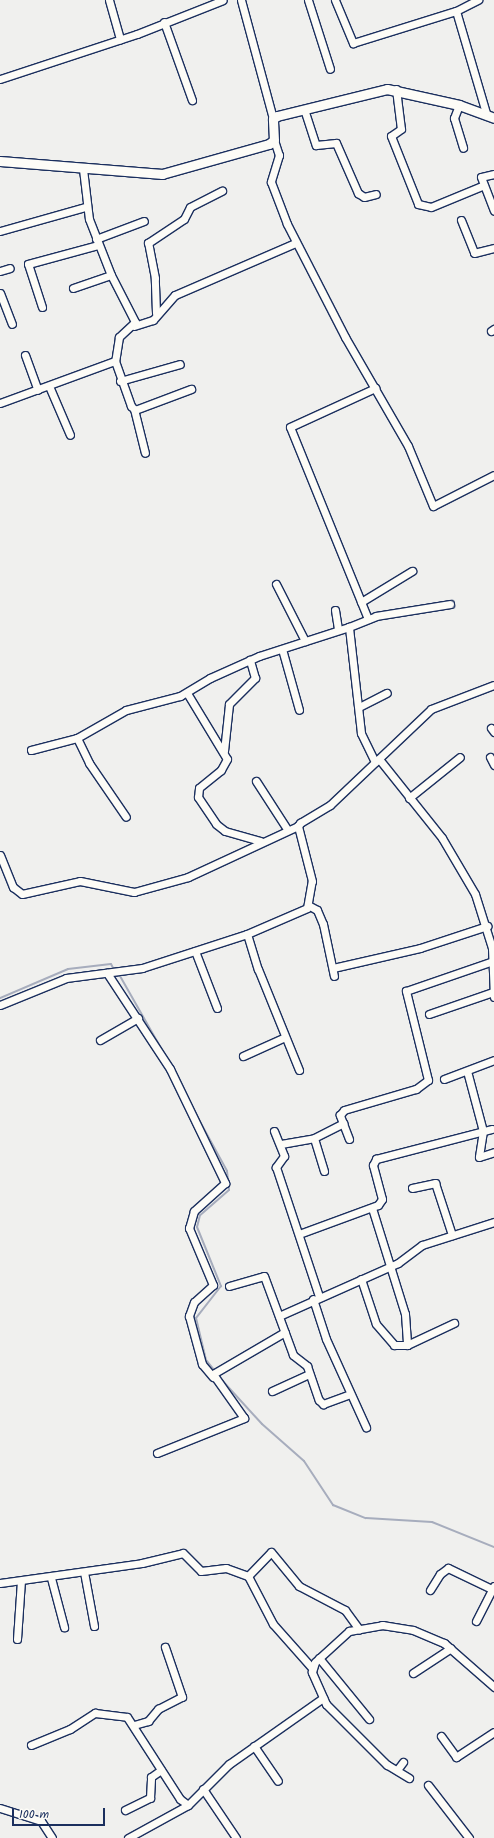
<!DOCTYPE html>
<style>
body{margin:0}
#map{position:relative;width:494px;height:1838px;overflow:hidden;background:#f0f0ee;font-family:Kalam,sans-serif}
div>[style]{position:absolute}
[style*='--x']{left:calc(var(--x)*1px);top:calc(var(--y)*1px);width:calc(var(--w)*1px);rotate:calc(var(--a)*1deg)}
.stream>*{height:2px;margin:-1px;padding:0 1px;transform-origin:1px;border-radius:1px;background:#a7adbd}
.roads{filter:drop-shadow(1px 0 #1b2f5e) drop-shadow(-1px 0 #1b2f5e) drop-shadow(0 1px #1b2f5e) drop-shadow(0 -1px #1b2f5e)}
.minor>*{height:7px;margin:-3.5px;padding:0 3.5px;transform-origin:3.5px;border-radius:3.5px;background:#fdfcf7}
.tertiary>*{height:9px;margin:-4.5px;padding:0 4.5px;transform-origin:4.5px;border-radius:4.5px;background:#fdfcf7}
span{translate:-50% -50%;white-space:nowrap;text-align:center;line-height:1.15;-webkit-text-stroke:3.5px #fdfcf7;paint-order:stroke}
.scale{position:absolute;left:12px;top:1808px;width:93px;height:18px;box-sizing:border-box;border:2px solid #1b2f5e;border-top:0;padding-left:5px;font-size:12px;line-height:14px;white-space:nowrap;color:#1b2f5e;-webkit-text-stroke:3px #fdfcf7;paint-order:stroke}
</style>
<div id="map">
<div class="stream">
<div style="--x:120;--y:976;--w:93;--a:60.4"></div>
<div style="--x:0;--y:998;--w:74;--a:-23.1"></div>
<div style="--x:68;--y:969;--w:43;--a:-6.6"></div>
<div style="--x:111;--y:964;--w:4;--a:63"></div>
<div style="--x:192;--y:1107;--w:73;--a:61.3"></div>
<div style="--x:227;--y:1171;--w:19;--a:84"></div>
<div style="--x:229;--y:1190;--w:38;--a:139"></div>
<div style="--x:200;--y:1215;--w:12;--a:104"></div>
<div style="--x:197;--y:1227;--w:64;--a:67.9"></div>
<div style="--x:221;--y:1286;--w:41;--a:128"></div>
<div style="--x:196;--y:1318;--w:43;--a:76.6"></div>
<div style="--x:206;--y:1360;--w:14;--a:51"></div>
<div style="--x:220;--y:1378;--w:62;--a:47.6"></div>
<div style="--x:262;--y:1424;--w:56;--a:41.4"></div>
<div style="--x:304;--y:1461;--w:53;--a:56.6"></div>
<div style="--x:333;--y:1505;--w:35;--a:22"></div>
<div style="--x:366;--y:1518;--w:66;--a:3.5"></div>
<div style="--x:432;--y:1522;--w:67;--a:22"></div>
</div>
<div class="roads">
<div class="minor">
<div style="--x:109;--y:0;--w:41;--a:74.2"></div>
<div style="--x:241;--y:0;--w:123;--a:74.9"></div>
<div style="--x:308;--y:0;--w:72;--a:72.3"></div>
<div style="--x:335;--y:0;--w:47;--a:67.3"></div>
<div style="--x:353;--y:43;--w:108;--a:-17.3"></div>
<div style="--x:456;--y:11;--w:25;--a:-27"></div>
<div style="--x:456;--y:11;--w:109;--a:73.6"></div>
<div style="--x:164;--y:22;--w:83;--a:70.3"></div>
<div style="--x:0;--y:79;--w:144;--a:-18.2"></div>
<div style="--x:137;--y:34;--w:92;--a:-21.6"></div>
<div style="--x:396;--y:89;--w:40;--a:82.9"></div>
<div style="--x:401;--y:129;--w:12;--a:145"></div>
<div style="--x:391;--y:136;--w:73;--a:68.3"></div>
<div style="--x:418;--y:204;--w:13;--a:13"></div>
<div style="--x:431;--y:207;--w:57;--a:-22.5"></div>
<div style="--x:459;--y:105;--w:14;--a:111"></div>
<div style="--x:454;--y:118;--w:31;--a:73"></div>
<div style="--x:304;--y:109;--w:38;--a:72"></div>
<div style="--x:316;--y:145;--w:20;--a:-6"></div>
<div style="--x:336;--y:143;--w:55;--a:66.3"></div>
<div style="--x:358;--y:193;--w:7;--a:34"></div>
<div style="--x:364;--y:197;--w:12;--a:-14"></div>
<div style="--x:274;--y:140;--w:16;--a:72"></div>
<div style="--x:279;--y:155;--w:28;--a:107"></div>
<div style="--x:271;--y:182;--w:45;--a:69.1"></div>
<div style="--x:287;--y:224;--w:127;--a:62.8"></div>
<div style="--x:345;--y:337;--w:126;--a:60"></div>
<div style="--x:408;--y:446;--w:65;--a:67.4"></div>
<div style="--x:433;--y:506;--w:68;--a:-26.9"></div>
<div style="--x:83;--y:169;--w:50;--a:83.2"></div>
<div style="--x:89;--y:219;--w:60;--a:68.6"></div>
<div style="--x:111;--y:275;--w:53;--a:62.9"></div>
<div style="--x:135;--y:322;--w:22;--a:137"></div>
<div style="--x:119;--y:337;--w:24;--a:99"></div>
<div style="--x:115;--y:361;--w:48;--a:70.4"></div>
<div style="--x:131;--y:406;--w:6;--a:45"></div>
<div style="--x:135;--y:410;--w:60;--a:-20.6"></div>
<div style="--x:494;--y:174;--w:13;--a:167"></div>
<div style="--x:481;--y:177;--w:36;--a:69"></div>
<div style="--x:461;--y:220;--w:35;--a:68"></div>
<div style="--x:474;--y:253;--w:21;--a:-14"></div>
<div style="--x:0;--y:231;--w:88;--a:-15.8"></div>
<div style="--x:96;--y:239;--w:51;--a:-20.6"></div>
<div style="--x:0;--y:271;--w:10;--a:-17"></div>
<div style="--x:73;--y:288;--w:40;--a:-18.9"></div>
<div style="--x:0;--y:293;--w:33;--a:69"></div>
<div style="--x:42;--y:307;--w:45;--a:-108"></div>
<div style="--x:28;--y:264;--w:73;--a:-15.2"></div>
<div style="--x:156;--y:313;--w:35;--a:-92"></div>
<div style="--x:155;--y:278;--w:36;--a:-101"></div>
<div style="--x:148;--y:243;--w:43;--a:-33.7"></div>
<div style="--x:184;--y:219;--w:13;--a:-63"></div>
<div style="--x:190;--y:207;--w:36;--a:-27"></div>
<div style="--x:134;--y:326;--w:20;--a:-18"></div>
<div style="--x:153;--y:320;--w:33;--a:-49"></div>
<div style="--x:175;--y:295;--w:131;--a:-23.4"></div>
<div style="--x:491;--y:331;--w:4;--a:-34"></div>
<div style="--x:25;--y:355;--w:37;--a:70"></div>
<div style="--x:120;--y:381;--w:62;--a:-15.8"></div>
<div style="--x:49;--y:386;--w:53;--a:66.8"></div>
<div style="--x:0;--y:403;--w:122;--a:-20.1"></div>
<div style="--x:134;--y:409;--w:45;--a:76"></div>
<div style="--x:276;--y:584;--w:64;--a:63"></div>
<div style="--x:361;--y:602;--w:60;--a:-31.3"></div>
<div style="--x:335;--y:610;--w:20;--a:81"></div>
<div style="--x:368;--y:619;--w:207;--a:-112.1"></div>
<div style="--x:290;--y:427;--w:94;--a:-24.6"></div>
<div style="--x:282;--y:649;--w:63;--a:74.4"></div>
<div style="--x:187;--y:693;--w:77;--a:58.8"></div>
<div style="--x:227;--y:759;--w:13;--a:119"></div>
<div style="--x:221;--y:770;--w:28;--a:141"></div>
<div style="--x:199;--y:788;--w:9;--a:96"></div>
<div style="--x:198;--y:797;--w:32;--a:56"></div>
<div style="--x:216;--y:824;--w:11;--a:38"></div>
<div style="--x:225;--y:831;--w:37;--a:16"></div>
<div style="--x:359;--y:707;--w:31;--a:-27"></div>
<div style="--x:491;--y:728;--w:5;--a:53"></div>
<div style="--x:77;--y:738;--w:28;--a:64"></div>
<div style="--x:89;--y:763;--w:65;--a:55.6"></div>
<div style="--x:31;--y:750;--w:48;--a:-14.6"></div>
<div style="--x:77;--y:738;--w:56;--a:-29.7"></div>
<div style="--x:126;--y:710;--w:56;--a:-14.5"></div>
<div style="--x:180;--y:696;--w:35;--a:-31"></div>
<div style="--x:210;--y:678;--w:54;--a:-24.2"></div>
<div style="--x:259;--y:656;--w:95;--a:-17.9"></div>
<div style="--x:224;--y:751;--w:47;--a:-83.9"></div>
<div style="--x:229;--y:704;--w:37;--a:-45"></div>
<div style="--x:255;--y:678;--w:19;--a:-106"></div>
<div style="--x:490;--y:757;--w:9;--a:63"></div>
<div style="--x:379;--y:759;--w:101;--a:51.4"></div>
<div style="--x:442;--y:838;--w:65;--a:59.5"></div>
<div style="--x:475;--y:894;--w:57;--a:72.5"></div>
<div style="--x:492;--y:948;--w:49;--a:87.7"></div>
<div style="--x:375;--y:762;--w:32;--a:-116"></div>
<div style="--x:361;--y:733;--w:107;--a:-96.5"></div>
<div style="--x:349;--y:627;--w:29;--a:-22"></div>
<div style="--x:376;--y:616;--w:75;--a:-9.2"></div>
<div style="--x:256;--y:781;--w:57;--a:57.1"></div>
<div style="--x:409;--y:798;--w:65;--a:-38.8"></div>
<div style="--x:0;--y:855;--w:35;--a:68"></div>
<div style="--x:13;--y:887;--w:11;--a:38"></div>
<div style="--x:22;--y:894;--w:59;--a:-12.6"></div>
<div style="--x:80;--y:881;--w:55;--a:11.5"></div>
<div style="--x:134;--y:892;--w:56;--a:-15.5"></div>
<div style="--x:188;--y:877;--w:121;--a:-24.9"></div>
<div style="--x:308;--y:905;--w:10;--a:29"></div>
<div style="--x:317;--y:910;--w:15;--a:67"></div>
<div style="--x:323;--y:924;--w:53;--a:78.1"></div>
<div style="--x:247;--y:934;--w:37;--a:73"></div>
<div style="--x:258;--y:969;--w:109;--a:67.9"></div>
<div style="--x:195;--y:951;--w:61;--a:68.9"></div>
<div style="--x:333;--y:968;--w:89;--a:-12.9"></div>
<div style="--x:420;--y:948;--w:71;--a:-18.2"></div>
<div style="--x:107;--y:973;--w:115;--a:56.7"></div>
<div style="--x:170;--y:1069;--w:127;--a:64.2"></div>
<div style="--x:225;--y:1183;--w:42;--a:137.9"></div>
<div style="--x:194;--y:1211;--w:18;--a:106"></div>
<div style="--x:189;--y:1228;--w:62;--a:67.2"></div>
<div style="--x:213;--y:1285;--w:25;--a:138"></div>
<div style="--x:194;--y:1302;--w:15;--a:110"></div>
<div style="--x:189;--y:1316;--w:50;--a:74.8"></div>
<div style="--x:202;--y:1364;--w:17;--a:50"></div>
<div style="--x:0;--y:1005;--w:71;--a:-22.2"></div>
<div style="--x:66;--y:978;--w:77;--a:-7.5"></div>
<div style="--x:142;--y:968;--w:110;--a:-17.9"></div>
<div style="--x:247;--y:934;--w:65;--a:-23.4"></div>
<div style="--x:307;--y:908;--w:27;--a:-80"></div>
<div style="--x:312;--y:881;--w:57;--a:-104.3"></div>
<div style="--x:298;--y:826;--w:4;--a:-56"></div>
<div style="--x:300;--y:823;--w:35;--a:-31"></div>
<div style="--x:330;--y:805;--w:139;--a:-43.5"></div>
<div style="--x:431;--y:709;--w:67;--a:-20.9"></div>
<div style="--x:429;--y:1014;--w:68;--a:-19"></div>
<div style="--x:100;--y:1040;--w:44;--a:-30.1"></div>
<div style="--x:243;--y:1056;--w:46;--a:-24.3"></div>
<div style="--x:467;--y:1071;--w:62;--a:75.1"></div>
<div style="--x:483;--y:1131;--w:26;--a:99"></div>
<div style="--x:444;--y:1079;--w:53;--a:-20.8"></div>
<div style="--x:274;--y:1131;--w:27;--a:68"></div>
<div style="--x:284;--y:1156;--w:14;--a:126"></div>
<div style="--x:276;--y:1167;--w:136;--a:71.6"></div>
<div style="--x:349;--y:1139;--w:26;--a:-111"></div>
<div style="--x:340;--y:1115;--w:6;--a:-51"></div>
<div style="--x:344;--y:1110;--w:75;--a:-16.3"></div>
<div style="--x:416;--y:1089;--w:15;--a:-37"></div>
<div style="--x:428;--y:1080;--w:92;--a:-103.9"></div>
<div style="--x:406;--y:991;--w:92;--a:-19"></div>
<div style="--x:281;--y:1144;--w:34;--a:-10"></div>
<div style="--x:479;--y:1157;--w:16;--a:-18"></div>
<div style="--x:324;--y:1171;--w:34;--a:-107"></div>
<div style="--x:314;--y:1138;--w:33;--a:-27"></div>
<div style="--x:412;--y:1188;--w:24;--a:-12"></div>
<div style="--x:435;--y:1183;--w:55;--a:71.9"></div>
<div style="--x:372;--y:1208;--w:111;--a:72.7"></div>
<div style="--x:405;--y:1314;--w:31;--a:86"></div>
<div style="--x:299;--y:1234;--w:84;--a:-20.2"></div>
<div style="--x:378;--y:1205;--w:7;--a:-56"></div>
<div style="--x:382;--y:1199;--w:35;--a:-105"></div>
<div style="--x:373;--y:1165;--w:7;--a:-63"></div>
<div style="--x:376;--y:1159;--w:120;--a:-14.5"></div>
<div style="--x:361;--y:1279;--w:47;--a:71.6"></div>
<div style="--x:376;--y:1324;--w:28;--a:49"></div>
<div style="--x:394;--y:1345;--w:13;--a:0"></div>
<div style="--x:407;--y:1345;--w:52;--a:-25.1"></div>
<div style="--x:229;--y:1286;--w:36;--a:-16"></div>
<div style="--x:264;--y:1276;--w:84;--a:69.8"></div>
<div style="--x:293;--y:1355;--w:18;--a:38"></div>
<div style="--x:307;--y:1366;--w:36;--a:71"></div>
<div style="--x:319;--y:1400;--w:6;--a:45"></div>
<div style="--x:323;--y:1404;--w:29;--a:-20"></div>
<div style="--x:313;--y:1299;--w:42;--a:72"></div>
<div style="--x:326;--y:1339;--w:97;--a:65.6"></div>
<div style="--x:279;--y:1316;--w:130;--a:-24"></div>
<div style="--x:398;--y:1263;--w:30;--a:-37"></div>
<div style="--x:422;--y:1245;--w:76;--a:-17.7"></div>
<div style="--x:272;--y:1391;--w:41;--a:-24.7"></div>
<div style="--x:157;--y:1453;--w:94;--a:-21.9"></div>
<div style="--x:244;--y:1418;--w:54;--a:-125.2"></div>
<div style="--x:213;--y:1374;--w:83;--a:-30.3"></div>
<div style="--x:84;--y:1572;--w:55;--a:79.5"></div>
<div style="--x:248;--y:1576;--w:33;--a:-46"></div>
<div style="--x:271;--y:1552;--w:44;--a:50.5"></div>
<div style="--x:299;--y:1586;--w:52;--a:27.6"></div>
<div style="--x:345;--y:1610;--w:24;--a:54"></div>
<div style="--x:51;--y:1578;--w:51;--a:75.1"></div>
<div style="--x:0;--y:1583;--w:143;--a:-8"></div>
<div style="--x:142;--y:1563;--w:42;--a:-13.7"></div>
<div style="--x:183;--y:1553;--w:25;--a:45"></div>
<div style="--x:201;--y:1571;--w:25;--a:-7"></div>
<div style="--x:226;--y:1568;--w:23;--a:20"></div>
<div style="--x:248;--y:1576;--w:54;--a:62.5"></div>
<div style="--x:273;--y:1624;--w:59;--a:48.4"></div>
<div style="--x:430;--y:1590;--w:19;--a:-58"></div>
<div style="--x:440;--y:1574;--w:10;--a:-37"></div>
<div style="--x:448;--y:1568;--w:51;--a:25.6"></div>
<div style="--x:476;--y:1621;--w:39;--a:-63"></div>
<div style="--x:17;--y:1639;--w:58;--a:-86.1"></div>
<div style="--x:319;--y:1658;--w:79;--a:50.7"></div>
<div style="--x:413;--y:1673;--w:45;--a:-33.3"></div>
<div style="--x:134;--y:1725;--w:15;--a:-16"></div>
<div style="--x:148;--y:1721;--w:16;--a:-50"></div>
<div style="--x:158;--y:1709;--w:27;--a:-27"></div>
<div style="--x:182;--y:1697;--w:53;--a:-108.8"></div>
<div style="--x:441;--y:1736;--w:26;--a:54"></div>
<div style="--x:456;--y:1757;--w:45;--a:-33.3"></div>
<div style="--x:31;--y:1745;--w:42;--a:-22.3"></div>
<div style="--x:70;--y:1729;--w:30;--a:-33"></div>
<div style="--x:95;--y:1713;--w:32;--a:7"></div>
<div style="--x:127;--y:1717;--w:98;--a:57.1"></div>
<div style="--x:180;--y:1799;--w:10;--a:37"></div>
<div style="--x:254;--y:1746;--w:42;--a:55.6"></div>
<div style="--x:397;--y:1770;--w:10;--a:-53"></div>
<div style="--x:409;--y:1778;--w:26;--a:-149"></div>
<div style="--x:387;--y:1765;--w:86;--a:-135"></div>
<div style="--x:326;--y:1704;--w:35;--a:-114"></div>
<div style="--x:312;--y:1672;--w:10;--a:-73"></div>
<div style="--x:315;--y:1662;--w:46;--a:-42.4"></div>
<div style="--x:349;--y:1631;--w:34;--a:-10"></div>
<div style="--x:382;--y:1625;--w:31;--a:9"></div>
<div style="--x:413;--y:1630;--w:34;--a:23"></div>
<div style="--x:444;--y:1643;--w:67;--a:41.3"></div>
<div style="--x:428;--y:1785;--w:67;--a:52.3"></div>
<div style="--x:203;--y:1789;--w:59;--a:56"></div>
<div style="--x:0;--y:1808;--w:43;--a:17.6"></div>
<div style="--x:41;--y:1821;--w:20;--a:57"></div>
<div style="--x:125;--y:1810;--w:28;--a:-26"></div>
<div style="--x:150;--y:1798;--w:21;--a:-87"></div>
<div style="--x:151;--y:1777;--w:12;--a:-35"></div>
<div style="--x:128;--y:1838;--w:68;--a:-28.8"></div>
<div style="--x:188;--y:1805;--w:58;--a:-45"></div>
<div style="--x:229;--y:1764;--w:115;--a:-35.1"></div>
</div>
<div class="tertiary">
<div style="--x:0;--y:161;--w:163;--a:4.6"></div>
<div style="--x:162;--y:174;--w:111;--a:-15.7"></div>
<div style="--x:269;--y:144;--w:6;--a:-39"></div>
<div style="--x:274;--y:140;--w:21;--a:-93"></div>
<div style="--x:273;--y:119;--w:5;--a:-37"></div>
<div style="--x:277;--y:116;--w:113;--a:-13.8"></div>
<div style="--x:387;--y:89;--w:74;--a:12.5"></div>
<div style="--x:459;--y:105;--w:37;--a:20"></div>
</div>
</div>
<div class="scale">100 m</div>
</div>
